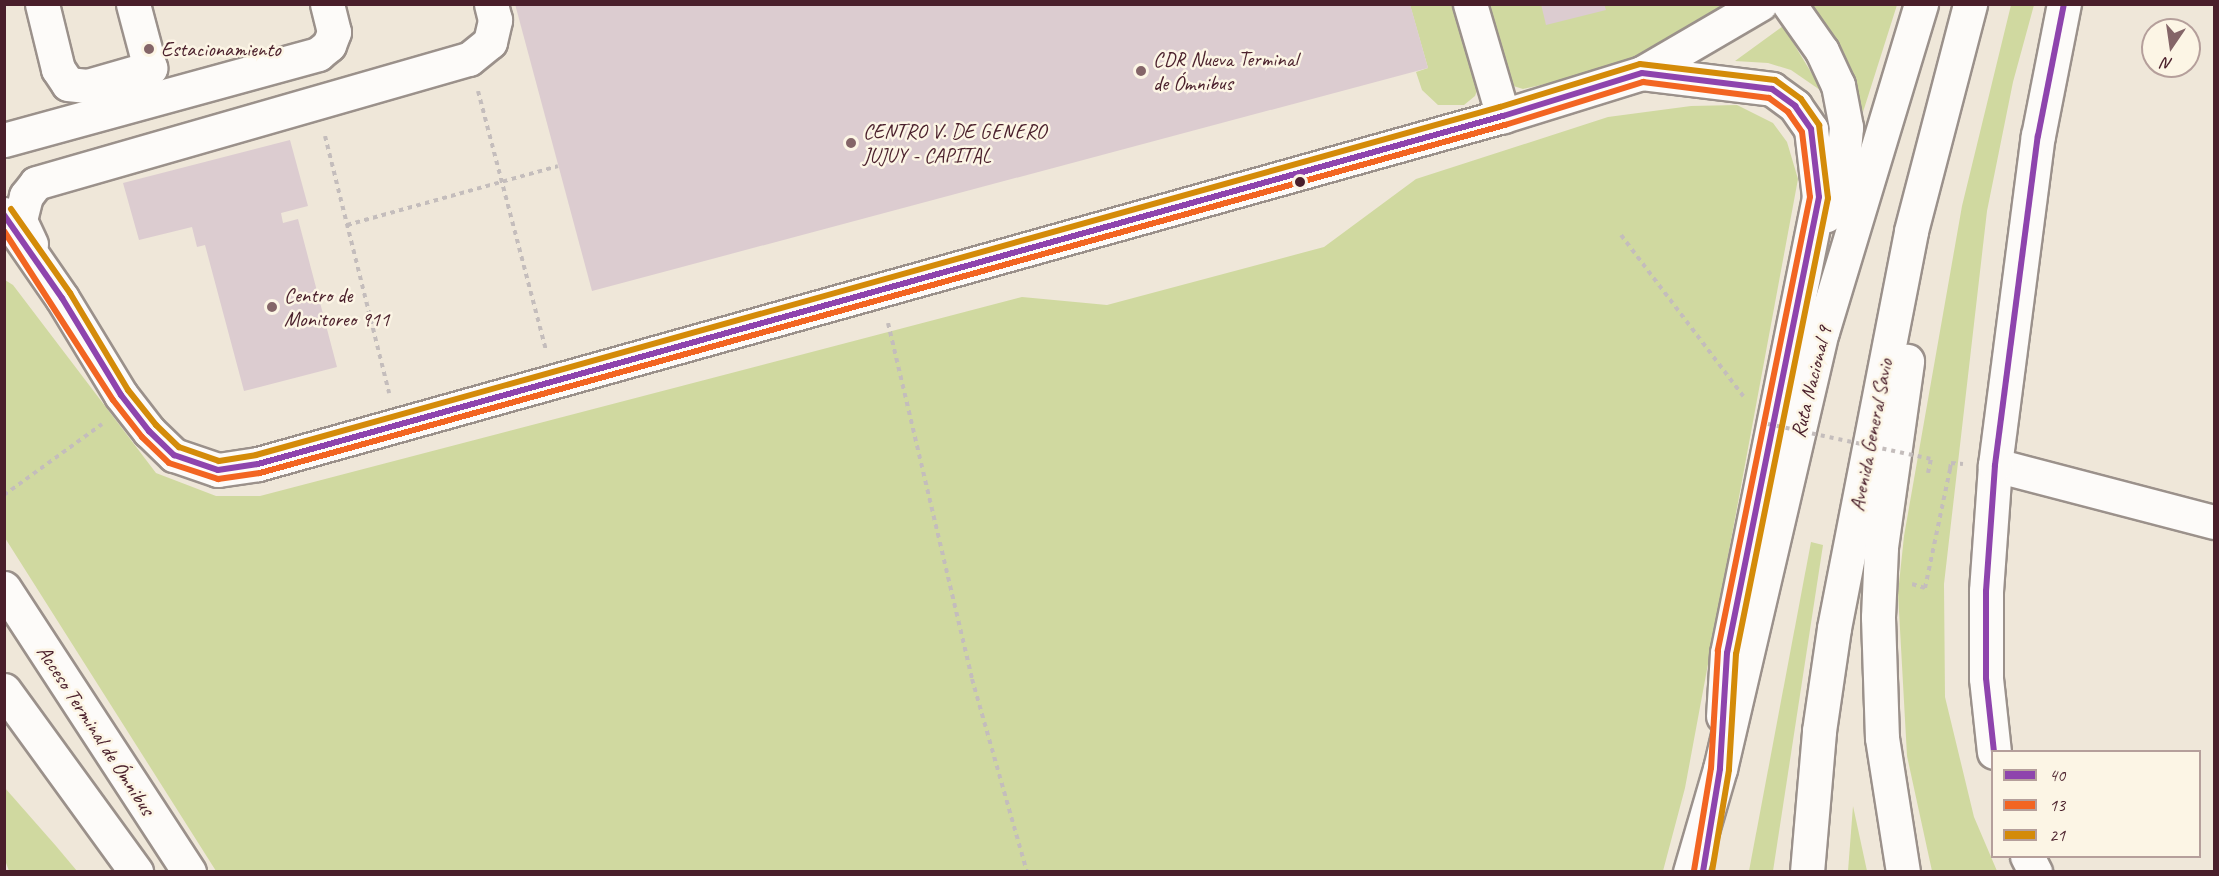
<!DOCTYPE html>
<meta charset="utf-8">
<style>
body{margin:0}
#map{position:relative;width:2219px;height:876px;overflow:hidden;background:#efe7d9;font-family:Caveat,sans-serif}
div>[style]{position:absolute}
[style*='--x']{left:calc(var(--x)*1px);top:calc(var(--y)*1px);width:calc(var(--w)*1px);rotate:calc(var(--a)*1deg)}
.green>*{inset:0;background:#d0d9a0}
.building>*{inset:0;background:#dcccd0}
.path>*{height:4px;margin-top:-2px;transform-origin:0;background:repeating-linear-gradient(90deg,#c4bdbc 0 4.5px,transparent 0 9px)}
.roads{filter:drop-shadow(2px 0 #9b918b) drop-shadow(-2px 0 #9b918b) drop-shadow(0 2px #9b918b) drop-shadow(0 -2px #9b918b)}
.minor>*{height:33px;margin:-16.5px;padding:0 16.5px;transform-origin:16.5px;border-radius:16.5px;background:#fdfbf9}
.major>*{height:33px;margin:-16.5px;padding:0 16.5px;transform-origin:16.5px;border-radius:16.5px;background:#fdfbf9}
.highway>*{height:33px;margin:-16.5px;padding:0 16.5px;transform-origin:16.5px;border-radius:16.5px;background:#fdfbf9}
.path-bridge>*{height:4px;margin-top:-2px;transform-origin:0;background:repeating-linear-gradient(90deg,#c4bdbc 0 4.5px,transparent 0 9px)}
.bus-1>*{height:6px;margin:-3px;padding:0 3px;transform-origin:3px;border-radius:3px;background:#8e44ad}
.bus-2>*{height:6px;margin:-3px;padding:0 3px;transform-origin:3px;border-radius:3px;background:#f26522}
.bus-3>*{height:6px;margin:-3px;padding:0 3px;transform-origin:3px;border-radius:3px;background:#d48b09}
.dots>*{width:16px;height:16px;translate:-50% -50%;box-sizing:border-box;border:3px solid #fcf5e5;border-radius:50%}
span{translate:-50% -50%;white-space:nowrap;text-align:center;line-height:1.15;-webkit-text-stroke:5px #fcf5e5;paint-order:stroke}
.poi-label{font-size:21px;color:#4a1f2b}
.left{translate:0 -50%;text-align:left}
.street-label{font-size:21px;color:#4a1f2b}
.frame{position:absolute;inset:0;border:6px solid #4a1f2b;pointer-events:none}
.legend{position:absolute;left:1991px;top:750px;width:210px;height:108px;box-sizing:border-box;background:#fcf5e5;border:2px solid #b59f9b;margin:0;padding:8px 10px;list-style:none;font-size:18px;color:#4a1f2b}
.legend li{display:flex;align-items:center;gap:12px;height:30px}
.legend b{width:30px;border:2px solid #b59f9b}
.north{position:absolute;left:2141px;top:18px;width:60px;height:60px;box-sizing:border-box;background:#fcf5e5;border:2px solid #b59f9b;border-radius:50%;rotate:193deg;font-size:16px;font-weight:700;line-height:24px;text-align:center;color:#4a1f2b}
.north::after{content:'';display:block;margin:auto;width:21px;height:27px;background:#846568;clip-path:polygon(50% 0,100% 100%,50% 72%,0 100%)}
</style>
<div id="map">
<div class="green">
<div style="clip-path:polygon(1410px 5px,1462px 5px,1481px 81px,1475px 96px,1464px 105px,1438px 105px,1422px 90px,1416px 72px,1428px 68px)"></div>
<div style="clip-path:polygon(1486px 5px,1740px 5px,1654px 53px,1590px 74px,1523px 89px,1507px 84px)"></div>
<div style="clip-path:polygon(1808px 5px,1897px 5px,1863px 112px,1848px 65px)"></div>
<div style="clip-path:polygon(2011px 5px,2034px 5px,2013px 82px,1987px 211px,1944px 584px,1945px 697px,1974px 817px,1997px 871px,1932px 871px,1907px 756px,1898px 593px,1904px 536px,1962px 206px)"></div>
<div style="clip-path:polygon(1783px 26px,1823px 92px,1791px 70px,1768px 63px,1735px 61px)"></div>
<div style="clip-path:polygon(1737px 105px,1773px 123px,1787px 142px,1798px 179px,1685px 788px,1663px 871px,216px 871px,5px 538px,5px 280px,13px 285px,156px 473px,216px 496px,260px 496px,1022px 297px,1107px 305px,1324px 247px,1416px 179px,1608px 117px,1691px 106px)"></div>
<div style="clip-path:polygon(1811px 542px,1823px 545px,1773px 871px,1749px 871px)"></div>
<div style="clip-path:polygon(5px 788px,56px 846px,77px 871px,9px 871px,5px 860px)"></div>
<div style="clip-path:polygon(1853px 806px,1867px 871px,1848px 871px)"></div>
</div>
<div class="building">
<div style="clip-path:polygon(515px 4px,1410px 4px,1428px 68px,592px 291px)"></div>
<div style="clip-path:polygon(1541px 4px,1604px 4px,1606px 10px,1546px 25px)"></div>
<div style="clip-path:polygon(290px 140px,308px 206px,281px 213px,283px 223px,298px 219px,337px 367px,244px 391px,205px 245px,197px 247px,192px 227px,139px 240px,123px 183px)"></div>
</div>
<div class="path">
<div style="--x:478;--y:91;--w:269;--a:75.3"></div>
<div style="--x:325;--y:136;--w:265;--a:76"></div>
<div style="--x:347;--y:225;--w:219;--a:-15.6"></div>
<div style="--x:1621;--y:235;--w:203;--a:52.8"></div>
<div style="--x:888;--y:323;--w:366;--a:76.7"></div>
<div style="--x:972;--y:679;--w:201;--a:74.1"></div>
<div style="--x:1928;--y:473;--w:14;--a:-78"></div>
<div style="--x:4;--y:495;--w:121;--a:-35.9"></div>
<div style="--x:1912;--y:584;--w:14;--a:17"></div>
<div style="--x:1925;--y:588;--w:122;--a:-78.1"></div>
<div style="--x:1950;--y:469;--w:6;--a:-81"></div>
<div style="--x:1951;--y:463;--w:12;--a:5"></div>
</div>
<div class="roads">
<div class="minor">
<div style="--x:42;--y:4;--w:67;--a:76.2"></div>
<div style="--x:58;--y:69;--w:18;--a:56"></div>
<div style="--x:68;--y:84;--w:19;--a:6"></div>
<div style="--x:87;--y:86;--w:66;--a:-15.9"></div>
<div style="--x:150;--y:68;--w:66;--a:-104.9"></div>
<div style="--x:1470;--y:4;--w:117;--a:73.6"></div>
<div style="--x:1789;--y:4;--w:57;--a:54.9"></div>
<div style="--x:1822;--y:51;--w:38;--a:65"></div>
<div style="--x:1838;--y:85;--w:43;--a:79.2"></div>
<div style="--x:1846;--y:127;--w:36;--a:95"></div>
<div style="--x:1843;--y:163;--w:55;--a:108.1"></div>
<div style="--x:1642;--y:73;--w:131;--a:7"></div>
<div style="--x:1772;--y:89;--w:29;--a:36"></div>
<div style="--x:1795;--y:106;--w:28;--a:55"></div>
<div style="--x:1811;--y:129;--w:68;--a:83.3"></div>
<div style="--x:1819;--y:197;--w:465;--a:101.4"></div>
<div style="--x:1727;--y:653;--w:63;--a:93.6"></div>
<div style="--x:4;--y:140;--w:326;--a:-15.3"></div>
<div style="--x:318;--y:54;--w:14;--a:-39"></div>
<div style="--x:329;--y:45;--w:14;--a:-69"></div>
<div style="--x:334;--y:32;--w:29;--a:-104"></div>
<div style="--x:4;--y:214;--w:102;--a:55.4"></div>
<div style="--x:62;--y:298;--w:114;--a:58.7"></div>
<div style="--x:121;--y:395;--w:46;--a:52.1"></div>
<div style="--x:149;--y:431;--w:35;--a:44"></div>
<div style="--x:174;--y:455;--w:46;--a:18.8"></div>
<div style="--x:218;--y:470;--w:40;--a:-8.5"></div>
<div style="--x:258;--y:464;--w:1293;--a:-15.62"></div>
<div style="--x:1503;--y:116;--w:145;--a:-17.2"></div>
<div style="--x:1642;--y:73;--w:137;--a:-30.3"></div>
<div style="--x:31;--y:244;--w:26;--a:-115"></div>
<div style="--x:20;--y:220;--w:25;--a:-76"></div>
<div style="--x:26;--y:196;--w:16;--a:-52"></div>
<div style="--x:36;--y:183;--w:450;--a:-16"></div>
<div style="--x:469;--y:59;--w:27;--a:-39"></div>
<div style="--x:490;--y:42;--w:23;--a:-77"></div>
<div style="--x:495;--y:20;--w:16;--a:-104"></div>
<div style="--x:1995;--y:465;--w:226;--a:14.6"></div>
<div style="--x:4;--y:588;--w:339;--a:56.9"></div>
<div style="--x:1994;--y:752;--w:74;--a:-96.2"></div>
<div style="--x:1986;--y:678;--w:87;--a:-90"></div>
<div style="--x:1986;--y:591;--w:126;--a:-85.9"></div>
<div style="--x:1995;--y:465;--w:332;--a:-82.6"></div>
<div style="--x:2038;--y:136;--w:135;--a:-78.9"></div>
<div style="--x:2027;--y:856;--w:18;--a:63"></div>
</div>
<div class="major">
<div style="--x:1720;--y:769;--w:449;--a:-76.9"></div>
<div style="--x:1822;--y:332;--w:343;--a:-73.2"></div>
</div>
<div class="highway">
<div style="--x:4;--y:690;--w:225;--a:54"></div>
<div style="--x:1690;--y:872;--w:107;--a:-73.8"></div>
<div style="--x:1807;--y:872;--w:142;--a:-85.1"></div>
<div style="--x:1819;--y:731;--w:104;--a:-81.7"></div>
<div style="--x:1834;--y:628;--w:404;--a:-79"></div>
<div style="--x:1911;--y:231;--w:235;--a:-75.4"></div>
<div style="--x:1903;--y:872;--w:136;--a:-98.9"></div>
<div style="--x:1882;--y:738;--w:121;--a:-91.9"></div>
<div style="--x:1878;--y:617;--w:70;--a:-87.5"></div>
<div style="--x:1881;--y:547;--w:188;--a:-82"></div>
</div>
</div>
<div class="path-bridge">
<div style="--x:1768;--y:424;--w:167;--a:12.1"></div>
</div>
<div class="bus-1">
<div style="--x:4;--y:215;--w:101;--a:55.1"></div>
<div style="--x:62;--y:298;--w:114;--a:58.7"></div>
<div style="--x:121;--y:395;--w:46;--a:52.1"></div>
<div style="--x:149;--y:431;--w:35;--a:44"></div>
<div style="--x:174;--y:455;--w:46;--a:18.8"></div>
<div style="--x:218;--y:470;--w:40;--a:-8.5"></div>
<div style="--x:258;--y:464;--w:1293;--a:-15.62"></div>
<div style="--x:1503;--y:116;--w:145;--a:-17.2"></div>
<div style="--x:1642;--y:73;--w:131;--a:7"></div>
<div style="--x:1772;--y:89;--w:29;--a:36"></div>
<div style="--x:1795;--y:106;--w:28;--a:55"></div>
<div style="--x:1811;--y:129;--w:68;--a:83.3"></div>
<div style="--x:1819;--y:197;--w:465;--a:101.4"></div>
<div style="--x:1727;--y:653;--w:116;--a:93.5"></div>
<div style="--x:1720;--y:769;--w:104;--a:99.4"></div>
<div style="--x:1994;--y:752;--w:74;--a:-96.2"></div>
<div style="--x:1986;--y:678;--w:87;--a:-90"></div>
<div style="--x:1986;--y:591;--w:126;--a:-85.9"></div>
<div style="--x:1995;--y:465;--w:332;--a:-82.6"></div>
<div style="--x:2038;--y:136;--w:135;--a:-78.9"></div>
</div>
<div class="bus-2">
<div style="--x:4;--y:231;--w:201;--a:57.2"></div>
<div style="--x:113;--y:400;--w:47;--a:51.9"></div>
<div style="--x:142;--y:437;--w:37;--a:44"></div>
<div style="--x:169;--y:463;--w:52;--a:18.1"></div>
<div style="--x:218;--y:479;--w:42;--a:-8.1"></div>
<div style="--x:260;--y:473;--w:1293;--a:-15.62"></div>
<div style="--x:1505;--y:125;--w:145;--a:-17.3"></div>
<div style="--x:1643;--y:82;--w:127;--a:7.2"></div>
<div style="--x:1769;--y:98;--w:24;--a:36"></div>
<div style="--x:1788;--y:112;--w:24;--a:55"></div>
<div style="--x:1802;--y:132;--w:65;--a:83"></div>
<div style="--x:1810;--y:197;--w:463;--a:101.5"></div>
<div style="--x:1718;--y:651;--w:117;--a:93.4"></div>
<div style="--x:1711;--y:768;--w:104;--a:99.4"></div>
</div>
<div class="bus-3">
<div style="--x:11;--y:209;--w:103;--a:54.9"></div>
<div style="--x:70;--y:293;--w:113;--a:59.1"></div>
<div style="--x:128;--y:390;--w:45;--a:51.3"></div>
<div style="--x:156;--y:425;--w:32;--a:44"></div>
<div style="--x:179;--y:447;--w:42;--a:19.3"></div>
<div style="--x:219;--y:461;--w:37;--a:-9"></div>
<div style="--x:256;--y:455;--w:1292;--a:-15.63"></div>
<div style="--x:1500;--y:107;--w:146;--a:-17.1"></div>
<div style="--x:1640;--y:64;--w:136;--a:6.8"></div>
<div style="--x:1775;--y:80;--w:32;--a:36"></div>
<div style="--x:1801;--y:99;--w:32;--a:55"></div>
<div style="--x:1819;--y:125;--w:74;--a:83"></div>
<div style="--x:1828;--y:198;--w:465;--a:101.4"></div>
<div style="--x:1736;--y:654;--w:116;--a:93.5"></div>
<div style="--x:1729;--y:770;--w:103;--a:99.5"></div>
</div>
<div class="dots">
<div style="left:149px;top:49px;background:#846568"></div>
<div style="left:1141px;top:71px;background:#846568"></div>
<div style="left:851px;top:143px;background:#846568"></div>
<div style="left:1300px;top:182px;background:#4a1f2b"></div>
<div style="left:272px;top:307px;background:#846568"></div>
</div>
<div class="poi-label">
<span class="left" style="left:161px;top:49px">Estacionamiento</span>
<span class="left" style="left:1153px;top:71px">CDR Nueva Terminal<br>de Ómnibus</span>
<span class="left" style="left:863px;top:143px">CENTRO V. DE GENERO<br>JUJUY - CAPITAL</span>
<span class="left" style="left:284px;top:307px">Centro de<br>Monitoreo 911</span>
</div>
<div class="street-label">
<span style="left:1811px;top:382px;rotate:-76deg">Ruta Nacional 9</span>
<span style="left:1871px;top:435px;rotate:-79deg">Avenida General Savio</span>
<span style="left:96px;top:730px;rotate:57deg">Acceso Terminal de Ómnibus</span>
</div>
<div class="frame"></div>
<ul class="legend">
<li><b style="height:8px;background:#8e44ad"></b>40</li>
<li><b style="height:8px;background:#f26522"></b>13</li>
<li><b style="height:8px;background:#d48b09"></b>21</li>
</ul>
<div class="north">N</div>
</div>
